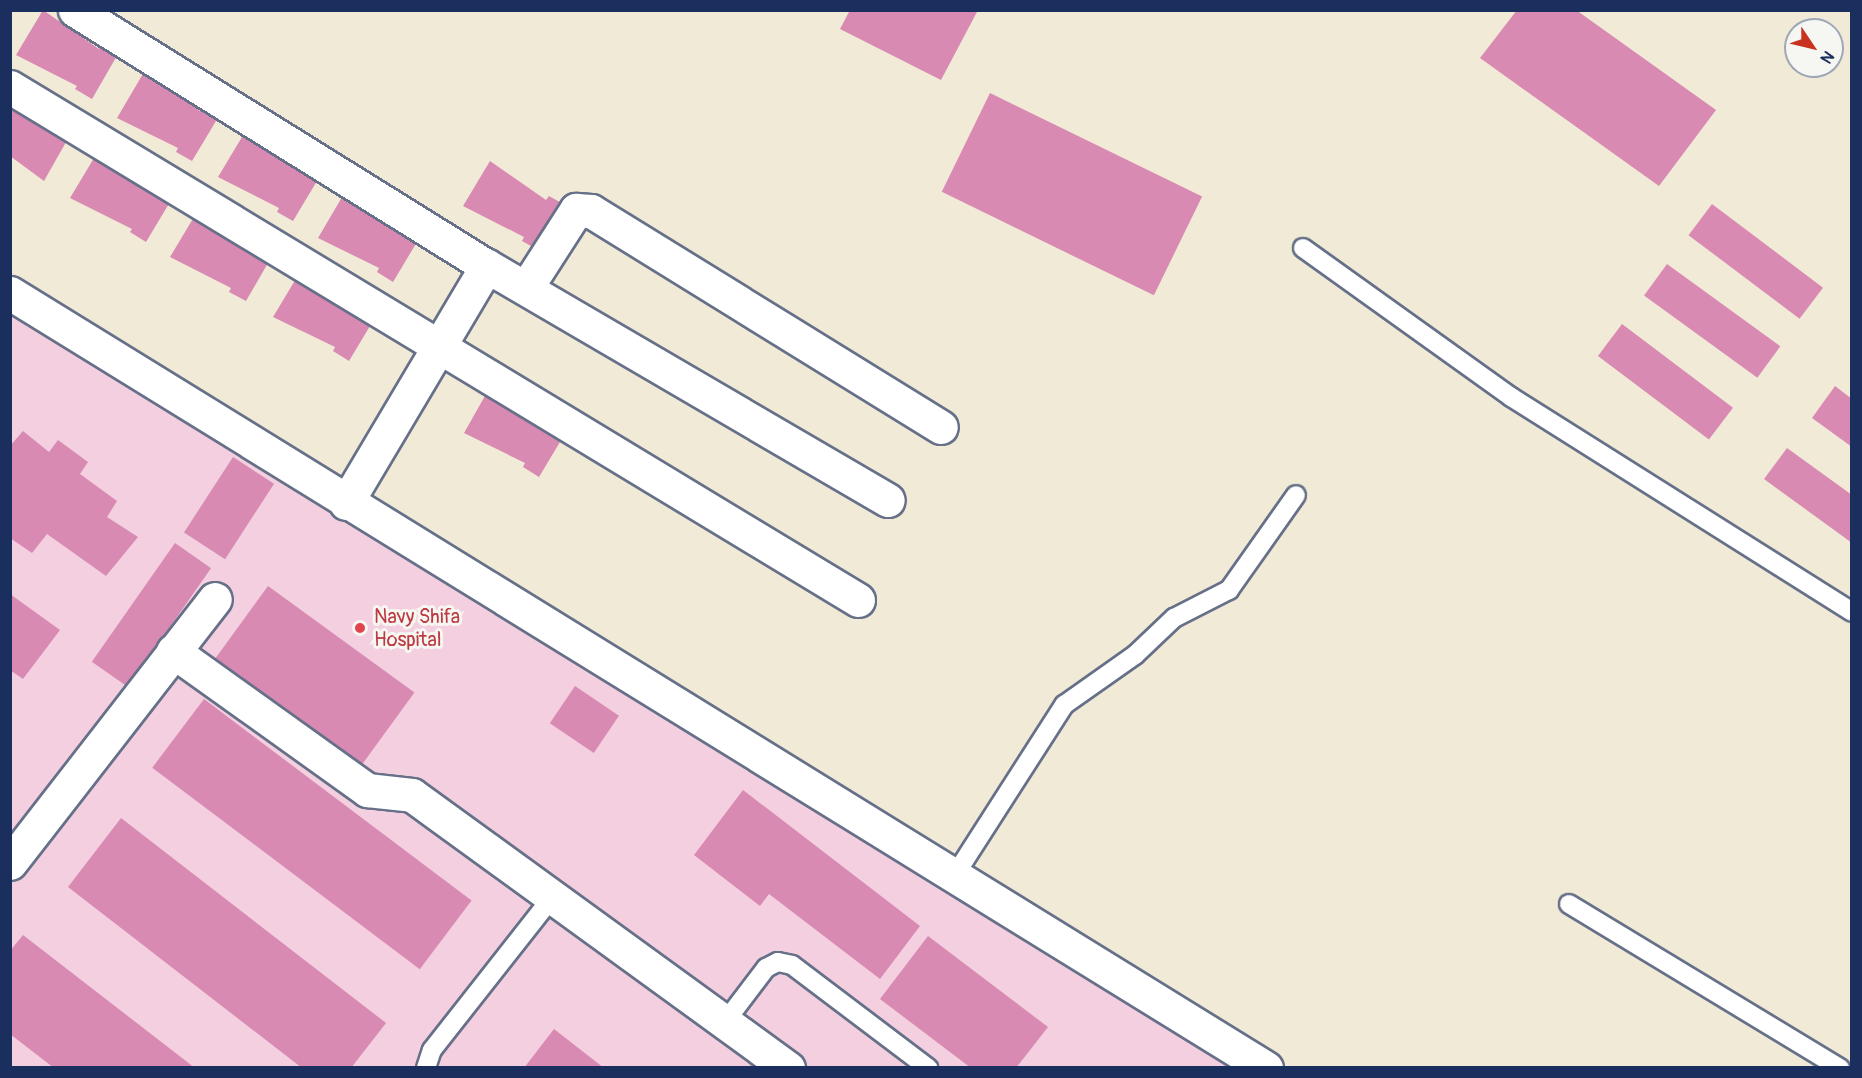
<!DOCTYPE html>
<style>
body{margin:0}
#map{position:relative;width:1862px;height:1078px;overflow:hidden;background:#f1ead7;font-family:Pangolin,sans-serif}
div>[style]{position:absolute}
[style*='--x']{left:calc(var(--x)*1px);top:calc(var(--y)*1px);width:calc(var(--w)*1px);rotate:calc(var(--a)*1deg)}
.built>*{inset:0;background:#f3cfdf}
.building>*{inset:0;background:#d98ab3;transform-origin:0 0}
.roads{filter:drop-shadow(2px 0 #667088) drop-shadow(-2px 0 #667088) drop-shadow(0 2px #667088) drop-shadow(0 -2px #667088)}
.service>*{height:18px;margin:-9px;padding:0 9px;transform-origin:9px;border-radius:9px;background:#fff}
.minor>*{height:33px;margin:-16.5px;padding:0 16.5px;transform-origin:16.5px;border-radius:16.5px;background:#fff}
.dots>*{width:16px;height:16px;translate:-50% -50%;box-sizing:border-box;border:3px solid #f6f6f2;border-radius:50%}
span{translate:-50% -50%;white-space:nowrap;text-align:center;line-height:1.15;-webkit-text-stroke:6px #f6f6f2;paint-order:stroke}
.health-label{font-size:20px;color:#be3a42}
.left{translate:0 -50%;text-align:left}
.frame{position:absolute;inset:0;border:12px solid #1b2f5e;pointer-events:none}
.north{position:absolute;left:1784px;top:18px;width:60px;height:60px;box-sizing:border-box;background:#f6f6f2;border:2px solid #9ea6b7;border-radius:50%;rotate:125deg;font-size:16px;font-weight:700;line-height:24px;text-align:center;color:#1b2f5e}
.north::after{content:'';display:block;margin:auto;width:21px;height:27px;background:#c8321e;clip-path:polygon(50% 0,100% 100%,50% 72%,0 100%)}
</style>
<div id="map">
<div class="built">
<div style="clip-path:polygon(11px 272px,295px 456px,1266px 1067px,11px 1067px,10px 841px,285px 470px,11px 838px)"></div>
</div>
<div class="building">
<div style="clip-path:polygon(43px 10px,99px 49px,102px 44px,118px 54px,92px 99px,75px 89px,77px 86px,16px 55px)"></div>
<div style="clip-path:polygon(850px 10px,978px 10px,941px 80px,840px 29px)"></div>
<div style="clip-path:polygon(1517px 10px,1576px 10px,1716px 110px,1659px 186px,1480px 58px)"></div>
<div style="clip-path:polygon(144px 72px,200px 111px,203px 107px,219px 116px,192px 161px,176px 152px,178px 148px,117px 118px)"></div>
<div style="left:990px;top:93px;width:236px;height:110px;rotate:26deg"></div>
<div style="clip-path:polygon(10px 105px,70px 135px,44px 181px,10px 156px)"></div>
<div style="clip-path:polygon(245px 132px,301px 171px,303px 166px,320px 176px,293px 221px,277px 212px,279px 208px,218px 177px)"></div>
<div style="clip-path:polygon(97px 153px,173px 197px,146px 242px,130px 232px,132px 229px,70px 198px)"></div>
<div style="clip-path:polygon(490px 161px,546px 200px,549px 196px,565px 205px,538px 250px,522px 241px,524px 237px,463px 206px)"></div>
<div style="clip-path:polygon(345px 192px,420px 237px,393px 282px,377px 272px,379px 268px,318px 238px)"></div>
<div style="left:1712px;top:204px;width:139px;height:39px;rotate:37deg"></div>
<div style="clip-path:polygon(197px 212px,272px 256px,246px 301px,229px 292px,231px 288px,170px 257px)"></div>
<div style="left:1667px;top:264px;width:140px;height:39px;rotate:36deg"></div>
<div style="clip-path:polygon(300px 272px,376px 316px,349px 361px,333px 351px,335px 347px,273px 317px)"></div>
<div style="left:1622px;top:324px;width:139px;height:40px;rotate:37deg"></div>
<div style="clip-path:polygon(1835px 386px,1852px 399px,1852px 447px,1812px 418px)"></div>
<div style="clip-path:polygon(490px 387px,566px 432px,539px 477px,523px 467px,525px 463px,464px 433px)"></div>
<div style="clip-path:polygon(23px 431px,49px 452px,58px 440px,88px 462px,80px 474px,117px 501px,107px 517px,138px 537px,106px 576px,47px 534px,32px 553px,10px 538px,10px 446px)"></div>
<div style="clip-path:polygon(1787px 448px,1852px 495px,1852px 543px,1764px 479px)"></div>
<div style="left:233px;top:457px;width:49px;height:90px;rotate:33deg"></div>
<div style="left:175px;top:543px;width:44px;height:145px;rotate:35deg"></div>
<div style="left:268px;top:586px;width:181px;height:95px;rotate:36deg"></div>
<div style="clip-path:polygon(10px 594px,60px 630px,23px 679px,10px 670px)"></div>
<div style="left:575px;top:686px;width:53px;height:45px;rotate:34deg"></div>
<div style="left:204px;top:699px;width:335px;height:86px;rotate:37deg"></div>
<div style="clip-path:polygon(743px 790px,920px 926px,880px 979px,769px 894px,760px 906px,694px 855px)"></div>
<div style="clip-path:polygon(121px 818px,386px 1023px,351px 1068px,302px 1068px,68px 887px)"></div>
<div style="clip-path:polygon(23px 935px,195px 1068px,54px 1068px,10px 1034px,10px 951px)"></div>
<div style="clip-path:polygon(928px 936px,1048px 1027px,1016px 1068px,971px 1068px,880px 999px)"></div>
<div style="clip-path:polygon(554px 1029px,604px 1068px,524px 1068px)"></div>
</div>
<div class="roads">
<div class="service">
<div style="--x:1303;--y:248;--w:256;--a:35.6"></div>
<div style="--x:1511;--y:397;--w:403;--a:32.2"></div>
<div style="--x:953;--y:878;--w:206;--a:-57.3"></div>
<div style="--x:1064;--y:705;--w:87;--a:-35.2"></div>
<div style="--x:1135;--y:655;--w:54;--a:-43.5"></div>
<div style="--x:1174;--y:618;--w:62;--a:-27"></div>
<div style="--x:1229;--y:590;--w:116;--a:-54.8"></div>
<div style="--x:1569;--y:904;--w:317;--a:31.2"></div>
<div style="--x:725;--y:1022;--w:68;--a:-52.8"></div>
<div style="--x:766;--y:968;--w:13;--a:-27"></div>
<div style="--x:778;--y:962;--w:14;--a:12"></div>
<div style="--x:792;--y:965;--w:171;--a:37.1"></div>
<div style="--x:426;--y:1068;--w:19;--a:-72"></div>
<div style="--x:432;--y:1050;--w:197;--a:-51.8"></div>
</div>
<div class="minor">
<div style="--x:75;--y:10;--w:485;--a:31.9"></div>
<div style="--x:487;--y:266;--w:464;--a:30.3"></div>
<div style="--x:10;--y:87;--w:991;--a:31.17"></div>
<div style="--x:526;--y:288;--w:93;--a:-57.3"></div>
<div style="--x:576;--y:210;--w:15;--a:4"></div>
<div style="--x:591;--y:211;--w:411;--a:31.7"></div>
<div style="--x:10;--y:293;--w:1476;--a:31.68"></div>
<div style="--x:346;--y:503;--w:276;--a:-59.3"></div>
<div style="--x:173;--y:651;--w:239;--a:35.6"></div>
<div style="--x:367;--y:790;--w:45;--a:6.3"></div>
<div style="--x:412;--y:795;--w:465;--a:36"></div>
<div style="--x:10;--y:863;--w:334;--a:-52.2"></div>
</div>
</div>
<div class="dots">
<div style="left:360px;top:628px;background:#e0444e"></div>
</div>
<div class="health-label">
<span class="left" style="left:374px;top:628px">Navy Shifa<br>Hospital</span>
</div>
<div class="frame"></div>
<div class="north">N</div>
</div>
